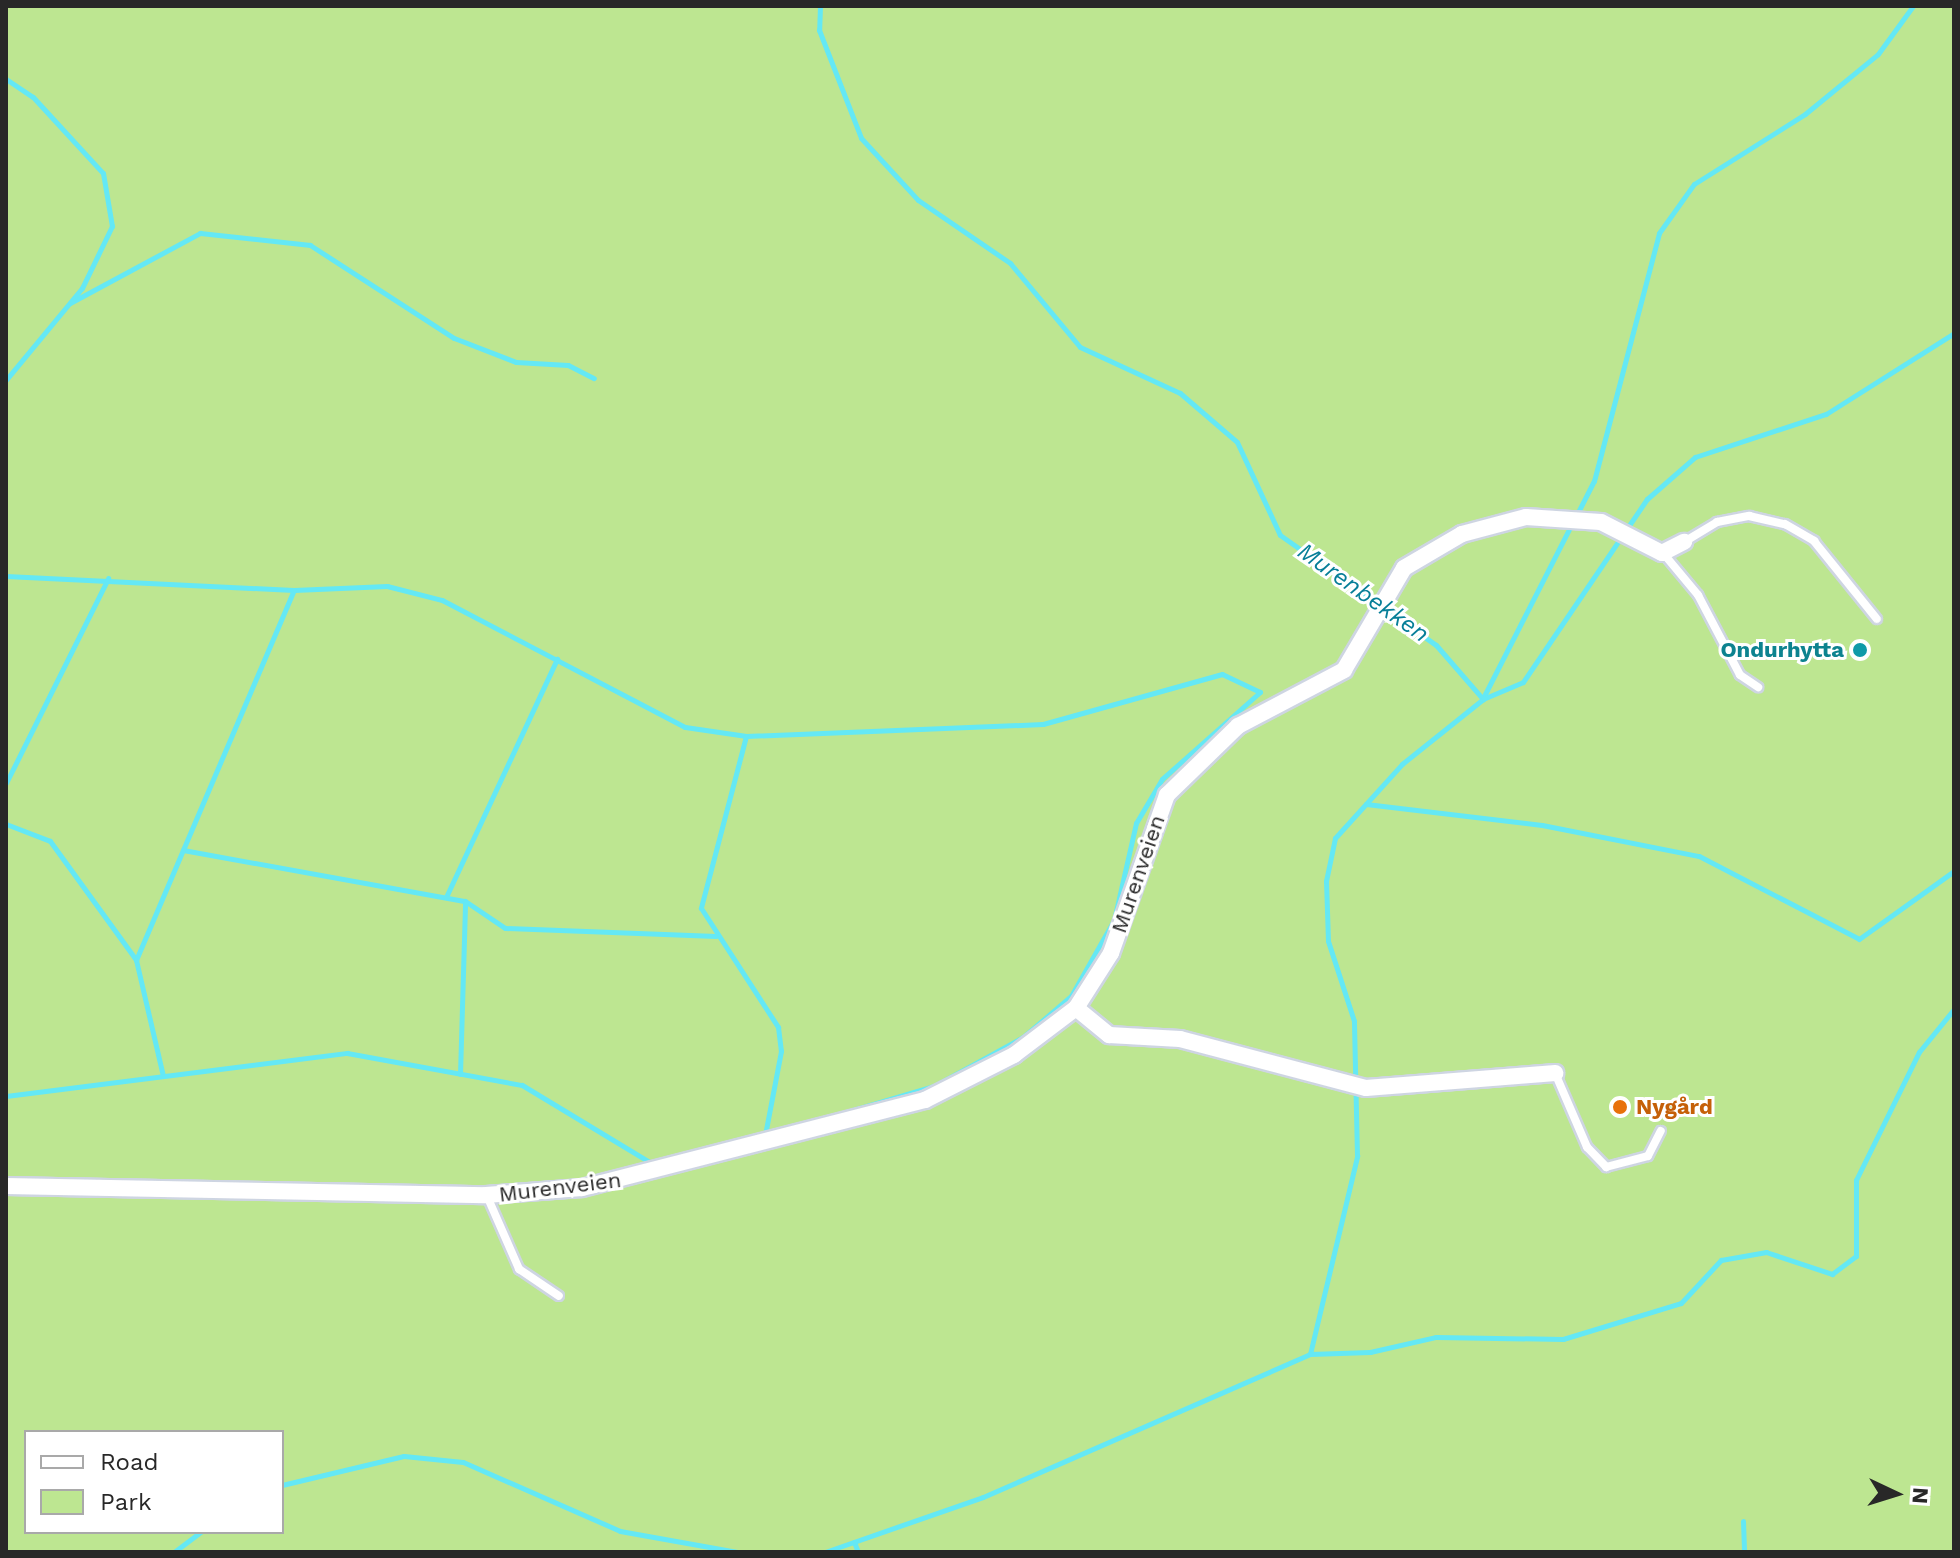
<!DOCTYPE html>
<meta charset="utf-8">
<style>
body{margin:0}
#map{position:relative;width:1960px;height:1558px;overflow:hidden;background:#ece0d8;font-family:"Work Sans",sans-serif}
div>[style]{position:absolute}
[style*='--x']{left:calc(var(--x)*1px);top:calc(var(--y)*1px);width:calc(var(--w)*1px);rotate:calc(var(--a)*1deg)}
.green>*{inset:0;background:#bde691}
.stream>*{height:5px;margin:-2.5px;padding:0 2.5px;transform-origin:2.5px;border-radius:2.5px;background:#64e8f5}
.roads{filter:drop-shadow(2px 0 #ced5e2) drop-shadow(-2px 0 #ced5e2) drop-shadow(0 2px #ced5e2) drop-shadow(0 -2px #ced5e2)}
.service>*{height:8px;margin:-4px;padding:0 4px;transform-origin:4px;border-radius:4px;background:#fff}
.minor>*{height:16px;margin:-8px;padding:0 8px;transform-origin:8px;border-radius:8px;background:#fff}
.dots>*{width:22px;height:22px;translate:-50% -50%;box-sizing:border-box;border:4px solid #fff;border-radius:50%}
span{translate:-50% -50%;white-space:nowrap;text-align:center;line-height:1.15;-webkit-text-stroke:6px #fff;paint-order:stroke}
.culture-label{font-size:22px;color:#0d838f;font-weight:700}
.right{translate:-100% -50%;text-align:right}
.street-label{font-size:22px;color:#282828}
.food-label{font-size:22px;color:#c56008;font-weight:700}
.left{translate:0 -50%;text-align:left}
.water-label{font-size:24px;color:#077f98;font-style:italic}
.frame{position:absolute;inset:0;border:8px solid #282828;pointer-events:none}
.legend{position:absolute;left:24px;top:1430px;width:260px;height:104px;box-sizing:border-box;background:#fff;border:2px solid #a9a9a9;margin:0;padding:10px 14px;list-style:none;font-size:24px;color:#282828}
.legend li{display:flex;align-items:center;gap:16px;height:40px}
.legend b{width:40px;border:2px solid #a9a9a9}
.north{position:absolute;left:1856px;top:1454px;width:80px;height:80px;-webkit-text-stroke:6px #fff;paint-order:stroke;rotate:94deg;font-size:22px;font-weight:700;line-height:32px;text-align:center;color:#282828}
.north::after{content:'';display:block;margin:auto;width:28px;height:36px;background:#282828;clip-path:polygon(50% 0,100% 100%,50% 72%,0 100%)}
</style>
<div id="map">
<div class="green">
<div style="clip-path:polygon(evenodd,6px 6px,1954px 6px,1954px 1552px,6px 1552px,6px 6px,26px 1432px,282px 1432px,282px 1532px,26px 1532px,26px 1432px)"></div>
</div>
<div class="stream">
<div style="--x:820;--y:6;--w:24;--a:92"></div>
<div style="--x:819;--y:30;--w:116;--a:68.7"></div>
<div style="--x:861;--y:138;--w:84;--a:47.4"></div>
<div style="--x:918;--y:200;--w:112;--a:34.4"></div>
<div style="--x:1010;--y:263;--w:109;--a:50.2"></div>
<div style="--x:1080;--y:347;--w:110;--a:24.7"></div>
<div style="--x:1180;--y:393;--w:75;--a:40.7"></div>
<div style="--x:1237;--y:442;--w:102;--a:65.2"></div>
<div style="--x:1280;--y:535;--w:191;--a:35.2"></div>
<div style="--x:1436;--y:645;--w:72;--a:49"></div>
<div style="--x:6;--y:79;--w:32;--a:34"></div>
<div style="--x:33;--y:97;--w:103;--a:47.4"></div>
<div style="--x:103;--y:173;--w:54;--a:80.4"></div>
<div style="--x:112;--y:226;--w:69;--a:115.8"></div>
<div style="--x:82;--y:288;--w:119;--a:129.6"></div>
<div style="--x:70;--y:303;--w:148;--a:-28.3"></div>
<div style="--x:200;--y:233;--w:111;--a:6.2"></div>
<div style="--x:310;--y:245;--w:171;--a:32.9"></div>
<div style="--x:454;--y:338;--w:66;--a:21.2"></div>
<div style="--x:516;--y:362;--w:52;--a:3.3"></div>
<div style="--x:568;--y:365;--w:29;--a:27"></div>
<div style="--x:1576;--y:516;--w:39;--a:-63"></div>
<div style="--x:1594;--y:481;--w:256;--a:-75.3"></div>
<div style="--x:1659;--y:233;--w:60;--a:-54.5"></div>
<div style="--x:1694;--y:184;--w:131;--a:-32.2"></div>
<div style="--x:1805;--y:114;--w:94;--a:-39.4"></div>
<div style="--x:1878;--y:54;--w:59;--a:-53.9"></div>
<div style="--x:6;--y:576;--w:288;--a:2.8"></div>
<div style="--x:294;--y:590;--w:93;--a:-2.5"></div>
<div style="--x:387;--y:586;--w:57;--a:14.3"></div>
<div style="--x:442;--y:600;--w:274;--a:27.6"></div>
<div style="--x:685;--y:727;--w:62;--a:8.4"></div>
<div style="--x:746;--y:736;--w:297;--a:-2.3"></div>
<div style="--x:1043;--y:724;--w:186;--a:-15.6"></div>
<div style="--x:1222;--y:674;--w:42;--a:25.3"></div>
<div style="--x:1260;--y:692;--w:131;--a:138.4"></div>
<div style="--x:1162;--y:779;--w:51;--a:120.6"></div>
<div style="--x:1136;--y:823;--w:99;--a:102.8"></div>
<div style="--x:1114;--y:920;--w:87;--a:119.5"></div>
<div style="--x:1071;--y:996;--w:63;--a:139.5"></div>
<div style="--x:1023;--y:1037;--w:102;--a:151.2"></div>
<div style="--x:934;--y:1086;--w:102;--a:163.5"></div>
<div style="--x:1483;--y:698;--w:194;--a:-63"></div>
<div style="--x:746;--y:736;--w:178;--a:104.7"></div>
<div style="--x:701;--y:908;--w:142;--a:57.1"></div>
<div style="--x:778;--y:1027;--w:24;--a:83"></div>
<div style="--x:781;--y:1051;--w:86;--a:100.8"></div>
<div style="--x:6;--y:783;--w:229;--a:-63.5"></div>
<div style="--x:1366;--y:804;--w:177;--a:6.8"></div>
<div style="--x:1542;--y:825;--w:160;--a:11.2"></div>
<div style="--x:1699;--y:856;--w:180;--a:27.4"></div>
<div style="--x:1859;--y:939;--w:117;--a:-35.6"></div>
<div style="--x:6;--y:824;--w:47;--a:21.1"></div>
<div style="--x:50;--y:841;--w:147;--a:54.1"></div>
<div style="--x:136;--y:960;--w:119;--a:76.9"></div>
<div style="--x:183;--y:850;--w:287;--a:10.3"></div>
<div style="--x:465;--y:901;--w:48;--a:34"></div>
<div style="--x:505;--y:928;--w:211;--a:2.2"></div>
<div style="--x:446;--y:897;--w:263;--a:-65"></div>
<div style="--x:136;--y:960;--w:402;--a:-66.9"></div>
<div style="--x:460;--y:1074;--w:172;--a:-88.3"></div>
<div style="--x:6;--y:1096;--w:344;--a:-7.2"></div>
<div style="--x:347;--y:1053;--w:178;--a:10.4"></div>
<div style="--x:522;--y:1085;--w:153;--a:31.1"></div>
<div style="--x:1310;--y:1354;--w:204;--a:-76.6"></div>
<div style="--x:1357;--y:1156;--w:135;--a:-91.3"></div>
<div style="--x:1354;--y:1021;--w:84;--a:-108"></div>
<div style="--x:1328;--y:941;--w:60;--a:-91.9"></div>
<div style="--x:1326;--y:881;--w:44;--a:-78.2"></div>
<div style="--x:1335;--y:838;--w:100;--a:-47.8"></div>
<div style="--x:1402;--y:764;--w:104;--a:-38.7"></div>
<div style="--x:1483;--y:699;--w:43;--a:-23"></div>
<div style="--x:1523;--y:682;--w:221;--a:-55.9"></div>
<div style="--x:1647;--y:499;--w:64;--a:-41.2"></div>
<div style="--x:1695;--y:457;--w:138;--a:-18.2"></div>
<div style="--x:1826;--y:414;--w:151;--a:-32.3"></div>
<div style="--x:282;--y:1485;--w:125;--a:-13.4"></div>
<div style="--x:404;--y:1456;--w:59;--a:5.8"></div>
<div style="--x:463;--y:1462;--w:171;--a:23.7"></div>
<div style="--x:620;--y:1531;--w:119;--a:10.2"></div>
<div style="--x:1743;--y:1521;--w:31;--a:88"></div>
<div style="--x:854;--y:1542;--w:11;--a:68"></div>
<div style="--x:174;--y:1552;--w:34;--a:-37"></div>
<div style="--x:825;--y:1552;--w:167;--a:-19.2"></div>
<div style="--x:983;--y:1497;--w:357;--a:-23.6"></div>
<div style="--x:1310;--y:1354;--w:60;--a:-1.9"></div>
<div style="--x:1370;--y:1352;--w:68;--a:-12.8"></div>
<div style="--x:1436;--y:1337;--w:127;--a:0.9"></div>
<div style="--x:1563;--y:1339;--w:123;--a:-17"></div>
<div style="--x:1681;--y:1303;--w:59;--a:-47.1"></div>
<div style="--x:1721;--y:1260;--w:46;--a:-10.1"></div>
<div style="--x:1766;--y:1252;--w:70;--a:18.4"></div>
<div style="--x:1832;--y:1274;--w:30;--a:-37"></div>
<div style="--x:1856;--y:1256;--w:76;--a:-90"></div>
<div style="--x:1856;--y:1180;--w:143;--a:-63.8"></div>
<div style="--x:1919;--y:1052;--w:55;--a:-50.9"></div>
</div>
<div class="roads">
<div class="service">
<div style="--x:1684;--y:542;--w:39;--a:-31"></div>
<div style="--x:1717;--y:522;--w:33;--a:-11"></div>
<div style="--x:1749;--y:516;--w:37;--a:13"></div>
<div style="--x:1785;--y:524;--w:34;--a:30"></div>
<div style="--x:1814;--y:541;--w:100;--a:51.1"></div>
<div style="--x:1663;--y:553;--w:55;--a:50.2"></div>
<div style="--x:1698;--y:595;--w:90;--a:62.3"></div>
<div style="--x:1740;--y:675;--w:22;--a:34"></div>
<div style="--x:1555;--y:1073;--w:81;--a:66.6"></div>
<div style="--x:1587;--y:1147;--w:28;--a:46"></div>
<div style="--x:1606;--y:1167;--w:43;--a:-14.7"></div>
<div style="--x:1648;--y:1156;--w:28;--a:-63"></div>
<div style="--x:487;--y:1196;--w:80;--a:66.3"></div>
<div style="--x:519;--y:1269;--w:48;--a:34"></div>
</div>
<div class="minor">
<div style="--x:1076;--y:1008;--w:43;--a:39.3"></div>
<div style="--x:1109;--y:1035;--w:71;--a:3.2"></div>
<div style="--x:1180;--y:1039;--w:192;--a:14.8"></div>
<div style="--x:1366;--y:1088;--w:190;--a:-4.5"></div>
<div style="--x:6;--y:1186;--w:480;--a:1.1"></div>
<div style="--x:486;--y:1195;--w:96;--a:-4.2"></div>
<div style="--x:582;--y:1188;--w:354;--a:-14.4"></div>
<div style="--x:925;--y:1100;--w:100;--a:-26.8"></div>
<div style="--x:1014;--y:1055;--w:78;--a:-37.2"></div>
<div style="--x:1076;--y:1008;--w:65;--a:-57.5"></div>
<div style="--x:1111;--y:953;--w:168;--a:-70.5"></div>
<div style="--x:1167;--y:795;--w:99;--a:-44.2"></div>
<div style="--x:1238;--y:726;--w:120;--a:-27.8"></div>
<div style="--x:1344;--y:670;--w:118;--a:-59.5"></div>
<div style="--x:1404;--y:568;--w:67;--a:-30.4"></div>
<div style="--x:1462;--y:534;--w:66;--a:-14.9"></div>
<div style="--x:1526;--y:517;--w:75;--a:3.8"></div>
<div style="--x:1601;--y:522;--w:68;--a:26.9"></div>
<div style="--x:1662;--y:553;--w:25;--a:-27"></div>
</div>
</div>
<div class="dots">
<div style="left:1860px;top:650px;background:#0f9aa8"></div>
<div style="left:1620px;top:1107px;background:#e8710a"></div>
</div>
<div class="culture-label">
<span class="right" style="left:1844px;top:650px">Ondurhytta</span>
</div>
<div class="street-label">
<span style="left:1138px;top:874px;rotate:-71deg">Murenveien</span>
<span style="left:560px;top:1187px;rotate:-7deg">Murenveien</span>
</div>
<div class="food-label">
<span class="left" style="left:1636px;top:1107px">Nygård</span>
</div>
<div class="water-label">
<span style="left:1363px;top:593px;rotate:35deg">Murenbekken</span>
</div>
<div class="frame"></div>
<ul class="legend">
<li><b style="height:10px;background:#fff"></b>Road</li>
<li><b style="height:22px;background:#bde691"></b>Park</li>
</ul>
<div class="north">N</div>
</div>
